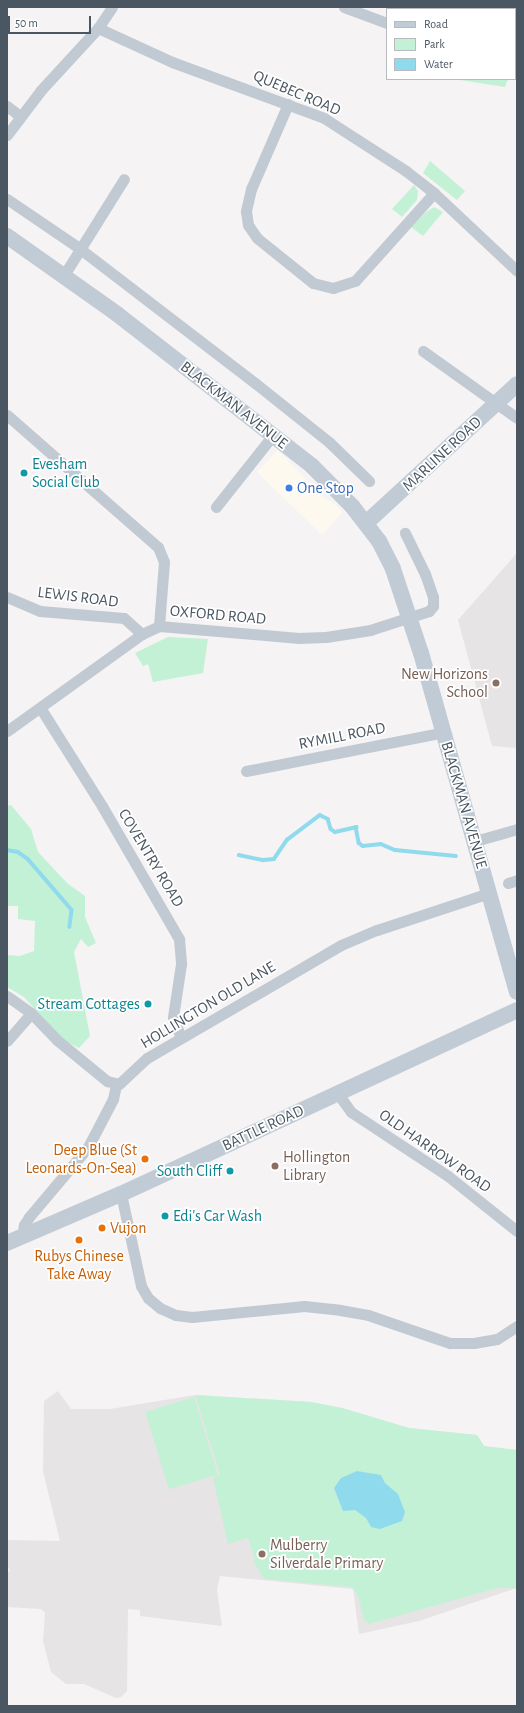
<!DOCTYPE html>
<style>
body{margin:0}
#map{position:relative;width:524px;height:1713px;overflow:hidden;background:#f5f3f3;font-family:"Alegreya Sans",sans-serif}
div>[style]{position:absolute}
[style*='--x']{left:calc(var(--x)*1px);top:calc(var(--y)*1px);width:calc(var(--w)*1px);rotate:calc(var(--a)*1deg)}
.commercial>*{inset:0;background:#fdf9ef}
.education>*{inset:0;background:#e6e4e5}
.green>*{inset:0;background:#c3f1d5;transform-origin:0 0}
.water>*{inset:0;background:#90daee}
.stream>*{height:3.5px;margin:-1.75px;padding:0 1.75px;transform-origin:1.75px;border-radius:1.75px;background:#90daee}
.street>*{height:11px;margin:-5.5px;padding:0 5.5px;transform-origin:5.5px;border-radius:5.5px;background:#c1cad2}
.secondary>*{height:16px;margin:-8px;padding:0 8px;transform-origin:8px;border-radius:8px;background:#c1cbd6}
.dots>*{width:11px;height:11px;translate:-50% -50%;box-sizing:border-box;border:2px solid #fff;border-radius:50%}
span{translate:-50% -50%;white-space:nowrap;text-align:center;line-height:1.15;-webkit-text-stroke:3.5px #fff;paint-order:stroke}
.street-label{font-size:16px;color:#4a5661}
.culture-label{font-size:16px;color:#0d838f}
.left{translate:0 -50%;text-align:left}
.right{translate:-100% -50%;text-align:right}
.shop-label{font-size:16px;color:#366cbe}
.education-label{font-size:16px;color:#785e54}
.food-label{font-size:16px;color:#c56008}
.frame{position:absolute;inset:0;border:8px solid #4a5661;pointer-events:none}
.legend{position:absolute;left:386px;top:8px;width:130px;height:72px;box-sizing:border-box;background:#fff;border:1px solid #b7bbc0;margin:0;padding:5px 7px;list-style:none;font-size:12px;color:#4a5661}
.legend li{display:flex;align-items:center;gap:8px;height:20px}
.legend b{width:20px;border:1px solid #b7bbc0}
.scale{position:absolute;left:8px;top:16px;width:83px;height:18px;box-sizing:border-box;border:2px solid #4a5661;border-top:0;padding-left:5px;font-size:12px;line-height:14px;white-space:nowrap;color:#4a5661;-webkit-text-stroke:3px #fff;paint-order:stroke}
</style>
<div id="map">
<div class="commercial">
<div style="clip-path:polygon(278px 450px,325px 499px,331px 501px,343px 512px,322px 535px,257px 472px)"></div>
</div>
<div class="education">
<div style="clip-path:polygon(517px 553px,517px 748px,492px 746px,458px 620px)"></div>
<div style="clip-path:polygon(58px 1391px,71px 1409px,110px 1409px,195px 1395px,311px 1402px,342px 1408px,409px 1428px,477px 1435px,484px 1446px,517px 1450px,517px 1588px,419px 1621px,359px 1634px,353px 1589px,220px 1576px,217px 1590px,222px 1626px,140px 1616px,140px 1610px,128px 1609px,127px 1691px,121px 1697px,116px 1698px,84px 1684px,66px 1684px,51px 1672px,43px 1641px,45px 1613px,41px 1609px,7px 1607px,7px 1573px,10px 1570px,7px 1566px,7px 1540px,60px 1541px,43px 1471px,44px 1401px)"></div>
</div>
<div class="green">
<div style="clip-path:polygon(454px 79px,508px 79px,505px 87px)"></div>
<div style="clip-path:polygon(430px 161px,465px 191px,457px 200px,423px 173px)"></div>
<div style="clip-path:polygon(414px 185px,418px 191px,417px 200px,402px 217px,392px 209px)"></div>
<div style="clip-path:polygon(434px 207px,443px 212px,423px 236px,411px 227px,426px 212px)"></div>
<div style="clip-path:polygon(168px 637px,208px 639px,203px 673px,153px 682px,148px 664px,143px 666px,135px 653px)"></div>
<div style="clip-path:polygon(11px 805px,31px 829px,38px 852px,67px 883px,85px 896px,85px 917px,96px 943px,88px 947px,81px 939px,74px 952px,90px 1036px,79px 1048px,63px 1040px,24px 997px,7px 987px,7px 955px,20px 956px,34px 951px,35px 921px,18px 919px,18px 906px,7px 906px,7px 806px)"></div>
<div style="clip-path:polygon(195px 1395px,311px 1402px,342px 1408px,409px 1428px,477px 1435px,484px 1446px,517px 1450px,517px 1588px,497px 1588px,369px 1624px,364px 1619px,358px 1596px,352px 1587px,264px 1579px,253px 1560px,255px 1559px,248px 1538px,228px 1544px,213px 1478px,220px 1475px)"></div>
<div style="left:194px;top:1397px;width:81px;height:51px;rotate:73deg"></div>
</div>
<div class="water">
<div style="clip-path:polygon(357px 1471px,381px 1475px,385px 1483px,398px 1494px,405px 1512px,402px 1521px,380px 1529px,371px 1527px,366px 1518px,355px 1510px,343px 1511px,334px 1488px,341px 1478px)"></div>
</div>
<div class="stream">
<div style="--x:7;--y:850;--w:11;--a:10"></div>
<div style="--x:18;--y:852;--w:12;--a:35"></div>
<div style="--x:28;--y:859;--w:67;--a:49.2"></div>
<div style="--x:72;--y:910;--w:17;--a:97"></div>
<div style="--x:239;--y:855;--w:25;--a:12"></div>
<div style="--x:263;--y:860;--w:11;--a:-5"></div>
<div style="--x:274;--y:859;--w:23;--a:-56"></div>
<div style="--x:287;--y:840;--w:41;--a:-37.1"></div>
<div style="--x:320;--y:815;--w:9;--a:27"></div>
<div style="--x:328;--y:819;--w:10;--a:73"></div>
<div style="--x:331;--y:829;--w:5;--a:37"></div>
<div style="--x:335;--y:832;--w:22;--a:-13"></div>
<div style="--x:356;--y:827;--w:16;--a:79"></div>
<div style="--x:359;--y:843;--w:5;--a:37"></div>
<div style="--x:363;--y:846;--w:18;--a:-6"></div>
<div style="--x:381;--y:844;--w:15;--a:23"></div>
<div style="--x:395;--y:850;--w:61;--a:5.6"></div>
</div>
<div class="street">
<div style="--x:344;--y:7;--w:46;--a:20.4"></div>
<div style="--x:408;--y:9;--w:2;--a:-63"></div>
<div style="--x:98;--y:28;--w:81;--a:24.7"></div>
<div style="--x:172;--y:62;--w:162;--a:20.2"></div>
<div style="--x:324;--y:118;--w:98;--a:32.9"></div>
<div style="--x:406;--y:171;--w:36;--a:38"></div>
<div style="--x:434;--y:193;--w:114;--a:43.2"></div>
<div style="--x:515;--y:53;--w:2;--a:27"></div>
<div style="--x:288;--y:104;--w:93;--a:113.5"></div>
<div style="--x:251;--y:189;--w:23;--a:103"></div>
<div style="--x:246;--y:211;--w:14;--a:82"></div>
<div style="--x:248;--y:225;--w:16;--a:55"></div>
<div style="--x:257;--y:238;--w:72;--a:38.8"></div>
<div style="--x:313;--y:283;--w:21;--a:14"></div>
<div style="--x:333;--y:288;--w:23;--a:-18"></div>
<div style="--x:355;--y:281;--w:118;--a:-48.1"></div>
<div style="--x:7;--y:106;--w:16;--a:38"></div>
<div style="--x:7;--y:135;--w:56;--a:-52.9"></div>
<div style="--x:41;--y:90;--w:84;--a:-47.4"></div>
<div style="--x:98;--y:28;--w:25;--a:-56"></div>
<div style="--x:7;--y:199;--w:87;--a:34.2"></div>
<div style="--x:79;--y:248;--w:222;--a:37.5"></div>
<div style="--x:255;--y:383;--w:95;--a:38.6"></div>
<div style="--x:329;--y:442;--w:56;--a:44.3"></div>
<div style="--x:64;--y:275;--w:113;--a:-58"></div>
<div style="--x:423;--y:351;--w:115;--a:35.5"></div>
<div style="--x:7;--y:415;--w:201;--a:41.2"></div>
<div style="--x:158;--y:547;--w:16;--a:68"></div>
<div style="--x:164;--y:562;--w:64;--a:94.5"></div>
<div style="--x:216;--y:507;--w:92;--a:-51.6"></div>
<div style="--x:7;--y:597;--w:36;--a:23"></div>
<div style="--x:40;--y:611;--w:84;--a:4.8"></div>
<div style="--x:124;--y:618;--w:24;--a:42"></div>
<div style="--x:41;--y:709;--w:115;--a:57.8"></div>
<div style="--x:102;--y:806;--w:154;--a:59.9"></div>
<div style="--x:179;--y:939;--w:25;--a:85"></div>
<div style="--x:181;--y:964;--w:54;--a:98.6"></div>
<div style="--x:173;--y:1017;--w:22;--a:69"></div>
<div style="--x:7;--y:731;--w:166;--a:-35.7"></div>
<div style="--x:142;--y:634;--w:19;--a:-25"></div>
<div style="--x:159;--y:626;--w:140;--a:4.9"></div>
<div style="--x:298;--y:638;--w:28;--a:-2"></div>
<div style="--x:326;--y:637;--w:45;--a:-9"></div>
<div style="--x:370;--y:630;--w:62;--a:-17.9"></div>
<div style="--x:429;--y:611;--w:6;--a:-51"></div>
<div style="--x:433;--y:606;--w:9;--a:-90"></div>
<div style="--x:433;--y:597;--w:24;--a:-109"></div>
<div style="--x:425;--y:574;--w:46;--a:-116"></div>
<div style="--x:246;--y:771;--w:202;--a:-11.1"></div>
<div style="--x:475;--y:841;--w:44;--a:-15.9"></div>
<div style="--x:508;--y:883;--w:9;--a:-18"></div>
<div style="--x:7;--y:996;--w:29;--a:35"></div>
<div style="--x:31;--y:1013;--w:37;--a:46"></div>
<div style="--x:57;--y:1040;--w:65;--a:39.4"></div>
<div style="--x:107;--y:1081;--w:12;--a:14"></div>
<div style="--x:119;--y:1084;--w:38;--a:-43"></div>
<div style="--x:147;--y:1058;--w:225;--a:-30.2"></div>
<div style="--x:341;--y:945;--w:39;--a:-23"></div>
<div style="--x:377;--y:930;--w:118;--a:-18.3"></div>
<div style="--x:7;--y:1041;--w:37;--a:-49"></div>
<div style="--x:338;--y:1094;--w:22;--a:54"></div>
<div style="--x:351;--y:1112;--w:116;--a:33.4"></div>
<div style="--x:448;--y:1176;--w:88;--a:38.6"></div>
<div style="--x:121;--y:1194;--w:94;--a:77.7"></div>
<div style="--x:141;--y:1286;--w:14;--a:60"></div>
<div style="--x:148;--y:1298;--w:16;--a:40"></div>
<div style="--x:160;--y:1308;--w:17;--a:24"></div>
<div style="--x:176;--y:1315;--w:16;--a:7"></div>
<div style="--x:192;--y:1317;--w:113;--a:-5.6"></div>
<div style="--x:304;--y:1306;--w:36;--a:6"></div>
<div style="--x:340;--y:1310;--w:28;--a:10"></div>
<div style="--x:368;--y:1315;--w:87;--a:18.9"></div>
<div style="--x:450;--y:1343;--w:24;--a:0"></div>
<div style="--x:474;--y:1343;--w:23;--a:-10"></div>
<div style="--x:497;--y:1339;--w:24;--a:-33"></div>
<div style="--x:22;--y:1237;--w:12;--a:-81"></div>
<div style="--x:24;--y:1225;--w:9;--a:-58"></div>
<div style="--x:29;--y:1217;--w:92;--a:-49.9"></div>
<div style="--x:88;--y:1147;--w:54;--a:-62.5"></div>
<div style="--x:113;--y:1099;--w:14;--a:-78"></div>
</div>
<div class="secondary">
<div style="--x:7;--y:236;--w:135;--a:35.3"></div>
<div style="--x:117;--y:314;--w:247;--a:37.9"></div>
<div style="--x:312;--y:466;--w:57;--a:45"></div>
<div style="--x:352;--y:506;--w:44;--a:52.4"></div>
<div style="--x:379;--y:541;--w:31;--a:63"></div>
<div style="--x:393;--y:569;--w:89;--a:71.6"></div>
<div style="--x:421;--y:653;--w:352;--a:74.2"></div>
<div style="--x:366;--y:523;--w:205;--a:-42.6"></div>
<div style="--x:7;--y:1243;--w:124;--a:-23.3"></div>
<div style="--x:121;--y:1194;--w:437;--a:-24.9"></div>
</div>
<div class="dots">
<div style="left:24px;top:473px;background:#0f9aa8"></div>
<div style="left:289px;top:488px;background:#3f7fe0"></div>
<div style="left:496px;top:683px;background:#8d6e63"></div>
<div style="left:148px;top:1004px;background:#0f9aa8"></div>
<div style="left:145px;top:1159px;background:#e8710a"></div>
<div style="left:275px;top:1166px;background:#8d6e63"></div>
<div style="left:230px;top:1171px;background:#0f9aa8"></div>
<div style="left:165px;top:1216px;background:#0f9aa8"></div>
<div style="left:102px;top:1228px;background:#e8710a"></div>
<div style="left:79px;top:1240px;background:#e8710a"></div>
<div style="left:262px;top:1554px;background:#8d6e63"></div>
</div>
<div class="street-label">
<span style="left:297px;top:93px;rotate:23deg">QUEBEC ROAD</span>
<span style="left:234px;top:405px;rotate:38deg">BLACKMAN AVENUE</span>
<span style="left:442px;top:454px;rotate:-43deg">MARLINE ROAD</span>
<span style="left:78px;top:597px;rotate:7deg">LEWIS ROAD</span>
<span style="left:218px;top:615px;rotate:5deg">OXFORD ROAD</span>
<span style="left:342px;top:736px;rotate:-11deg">RYMILL ROAD</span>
<span style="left:464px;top:805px;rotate:74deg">BLACKMAN AVENUE</span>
<span style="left:151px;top:858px;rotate:59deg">COVENTRY ROAD</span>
<span style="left:208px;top:1005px;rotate:-31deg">HOLLINGTON OLD LANE</span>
<span style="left:263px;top:1128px;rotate:-25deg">BATTLE ROAD</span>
<span style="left:435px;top:1151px;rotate:35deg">OLD HARROW ROAD</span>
</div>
<div class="culture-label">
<span class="left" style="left:32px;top:473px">Evesham<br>Social Club</span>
<span class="right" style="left:140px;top:1004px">Stream Cottages</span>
<span class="right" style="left:222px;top:1171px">South Cliff</span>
<span class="left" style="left:173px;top:1216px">Edi's Car Wash</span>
</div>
<div class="shop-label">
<span class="left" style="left:297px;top:488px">One Stop</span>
</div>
<div class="education-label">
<span class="right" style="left:488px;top:683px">New Horizons<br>School</span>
<span class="left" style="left:283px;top:1166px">Hollington<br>Library</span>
<span class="left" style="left:270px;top:1554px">Mulberry<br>Silverdale Primary</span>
</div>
<div class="food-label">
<span class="right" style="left:137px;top:1159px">Deep Blue (St<br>Leonards-On-Sea)</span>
<span class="left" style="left:110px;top:1228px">Vujon</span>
<span style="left:79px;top:1265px">Rubys Chinese<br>Take Away</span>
</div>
<div class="frame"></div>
<ul class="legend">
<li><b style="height:5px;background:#c1cbd6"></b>Road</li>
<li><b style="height:11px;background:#c3f1d5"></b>Park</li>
<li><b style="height:11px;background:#90daee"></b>Water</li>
</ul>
<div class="scale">50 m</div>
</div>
